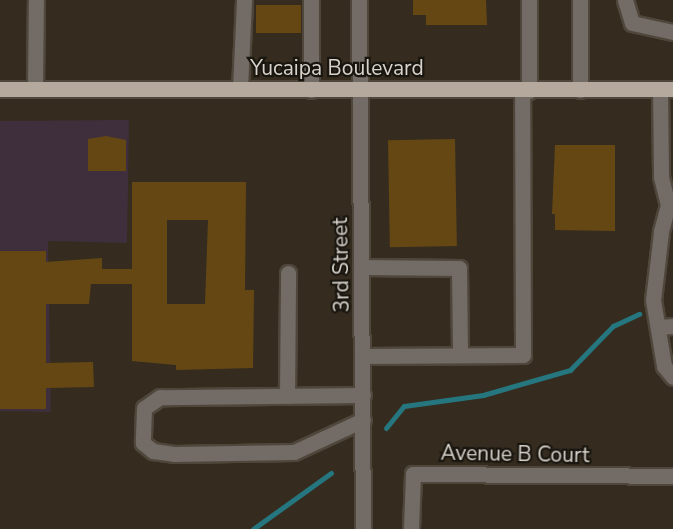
<!DOCTYPE html>
<style>
body{margin:0}
#map{position:relative;width:673px;height:529px;overflow:hidden;background:#352c1f;font-family:"Nunito Sans",sans-serif}
div>[style]{position:absolute}
[style*='--x']{left:calc(var(--x)*1px);top:calc(var(--y)*1px);width:calc(var(--w)*1px);rotate:calc(var(--a)*1deg)}
.commercial>*{inset:0;background:#3f2f3c}
.stream>*{height:5px;margin:-2.5px;padding:0 2.5px;transform-origin:2.5px;border-radius:2.5px;background:#25767f}
.building>*{inset:0;background:#654714;transform-origin:0 0}
.roads{filter:drop-shadow(2px 0 #4f473b) drop-shadow(-2px 0 #4f473b) drop-shadow(0 2px #4f473b) drop-shadow(0 -2px #4f473b)}
.minor>*{height:15px;margin:-7.5px;padding:0 7.5px;transform-origin:7.5px;border-radius:7.5px;background:#726b66}
.major>*{height:15px;margin:-7.5px;padding:0 7.5px;transform-origin:7.5px;border-radius:7.5px;background:#b5a89d}
span{translate:-50% -50%;white-space:nowrap;text-align:center;line-height:1.15;-webkit-text-stroke:4.5px #19150f;paint-order:stroke}
.street-label{font-size:21px;color:#d9d4cb}
</style>
<div id="map">
<div class="commercial">
<div style="clip-path:polygon(129px 120px,127px 243px,48px 241px,51px 412px,0 411px,0 121px)"></div>
</div>
<div class="stream">
<div style="--x:386;--y:428;--w:28;--a:-51"></div>
<div style="--x:404;--y:406;--w:80;--a:-7.9"></div>
<div style="--x:483;--y:395;--w:91;--a:-16"></div>
<div style="--x:570;--y:370;--w:62;--a:-45.7"></div>
<div style="--x:613;--y:326;--w:29;--a:-25"></div>
<div style="--x:253;--y:529;--w:96;--a:-35.7"></div>
</div>
<div class="building">
<div style="clip-path:polygon(413px 0,486px 0,487px 25px,426px 25px,426px 15px,413px 15px)"></div>
<div style="left:256px;top:5px;width:45px;height:28px"></div>
<div style="clip-path:polygon(106px 136px,126px 140px,126px 171px,88px 171px,88px 139px)"></div>
<div style="left:455px;top:139px;width:107px;height:67px;rotate:89deg"></div>
<div style="clip-path:polygon(555px 145px,615px 145px,615px 231px,555px 230px,555px 214px,552px 214px)"></div>
<div style="clip-path:polygon(evenodd,132px 182px,246px 182px,245px 290px,254px 290px,253px 368px,176px 370px,176px 365px,132px 361px,132px 284px,91px 284px,89px 304px,46px 304px,46px 363px,93px 362px,94px 387px,46px 388px,46px 409px,0 409px,0 251px,46px 251px,46px 262px,102px 258px,102px 269px,132px 269px,132px 182px,167px 220px,208px 220px,205px 304px,167px 304px,167px 220px)"></div>
</div>
<div class="roads">
<div class="minor">
<div style="--x:359;--y:0;--w:529;--a:89.57"></div>
<div style="--x:529;--y:0;--w:91;--a:90"></div>
<div style="--x:625;--y:0;--w:24;--a:73"></div>
<div style="--x:632;--y:23;--w:42;--a:12.4"></div>
<div style="--x:35;--y:89;--w:89;--a:-89.4"></div>
<div style="--x:240;--y:89;--w:89;--a:-87.4"></div>
<div style="--x:660;--y:89;--w:88;--a:89.3"></div>
<div style="--x:661;--y:177;--w:29;--a:76"></div>
<div style="--x:668;--y:205;--w:7;--a:45"></div>
<div style="--x:311;--y:90;--w:90;--a:-90"></div>
<div style="--x:580;--y:90;--w:90;--a:-90"></div>
<div style="--x:668;--y:205;--w:28;--a:105"></div>
<div style="--x:661;--y:232;--w:68;--a:96.7"></div>
<div style="--x:653;--y:300;--w:67;--a:80.5"></div>
<div style="--x:664;--y:366;--w:14;--a:51"></div>
<div style="--x:361;--y:267;--w:98;--a:0.6"></div>
<div style="--x:459;--y:268;--w:87;--a:89.3"></div>
<div style="--x:658;--y:327;--w:15;--a:-4"></div>
<div style="--x:363;--y:356;--w:160;--a:-0.4"></div>
<div style="--x:523;--y:355;--w:264;--a:-90.2"></div>
<div style="--x:363;--y:395;--w:203;--a:179.4"></div>
<div style="--x:160;--y:397;--w:19;--a:145"></div>
<div style="--x:144;--y:408;--w:35;--a:92"></div>
<div style="--x:143;--y:443;--w:13;--a:39"></div>
<div style="--x:153;--y:451;--w:21;--a:8"></div>
<div style="--x:174;--y:454;--w:120;--a:-1"></div>
<div style="--x:294;--y:452;--w:76;--a:-24.9"></div>
<div style="--x:287;--y:396;--w:123;--a:-89.5"></div>
<div style="--x:411;--y:529;--w:55;--a:-87.9"></div>
<div style="--x:413;--y:474;--w:260;--a:0.4"></div>
</div>
<div class="major">
<div style="--x:0;--y:89;--w:673;--a:0"></div>
</div>
</div>
<div class="street-label">
<span style="left:337px;top:68px">Yucaipa Boulevard</span>
<span style="left:341px;top:265px;rotate:-91deg">3rd Street</span>
<span style="left:515px;top:454px;rotate:1deg">Avenue B Court</span>
</div>
</div>
